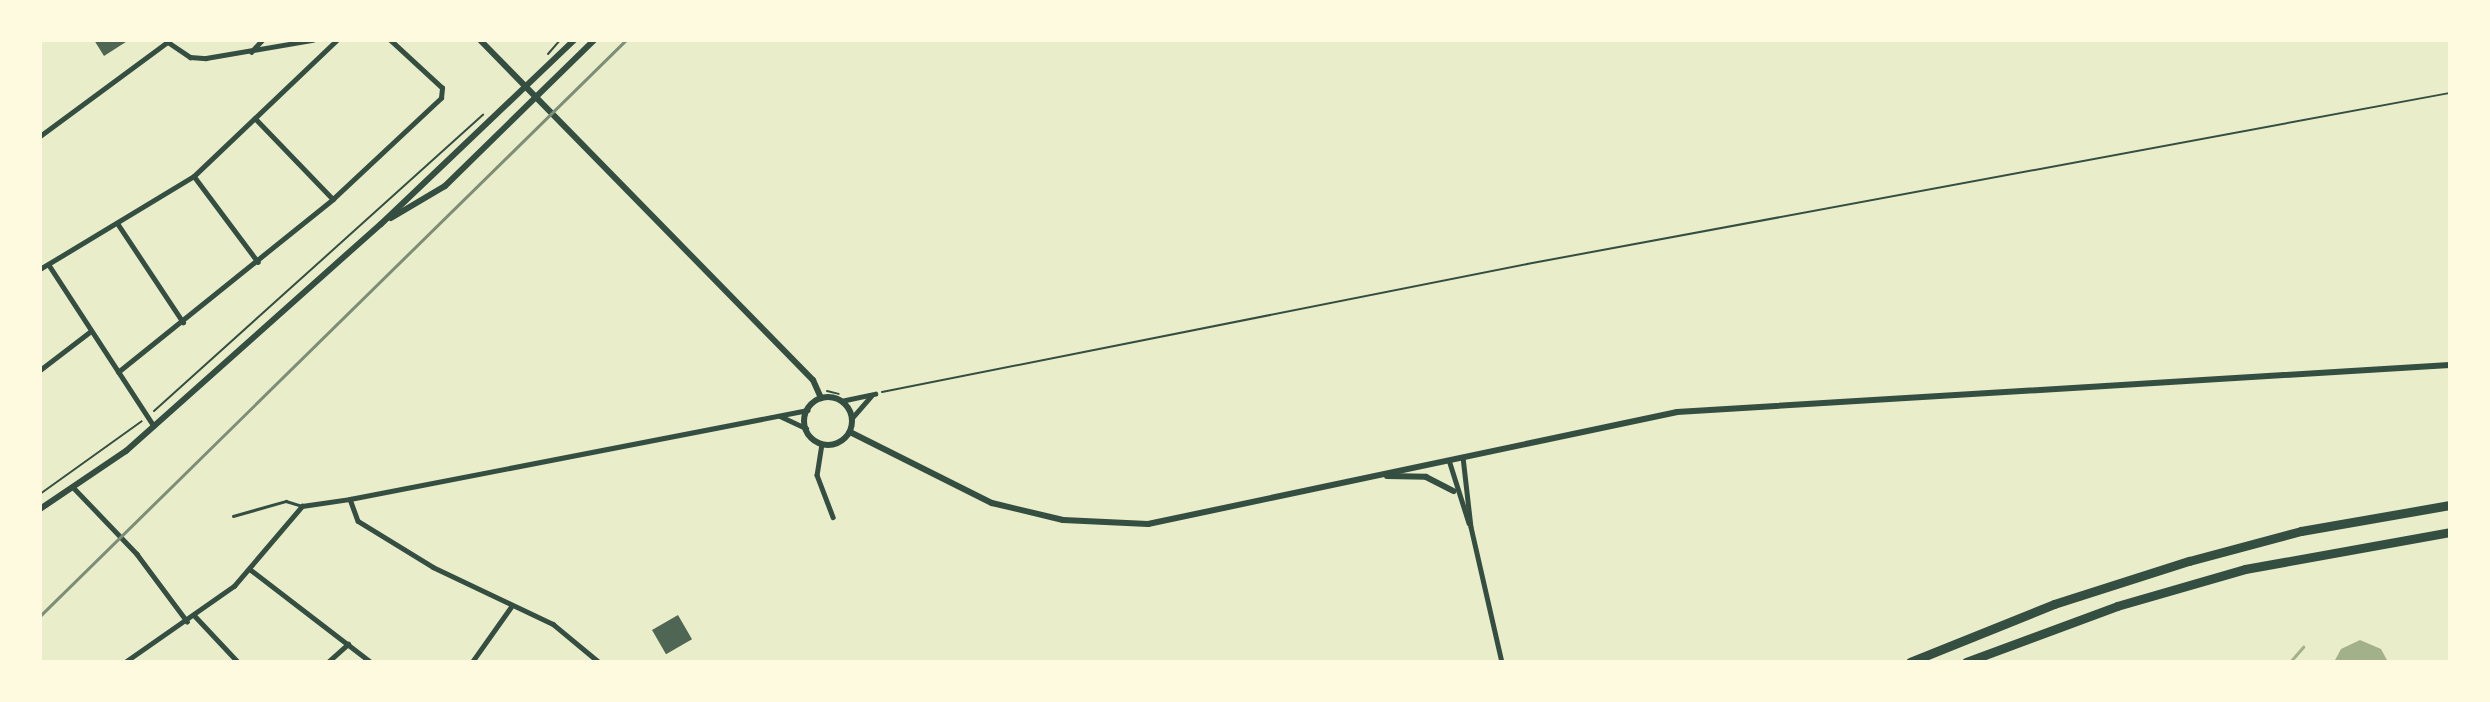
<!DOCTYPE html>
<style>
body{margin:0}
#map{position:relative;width:2490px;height:702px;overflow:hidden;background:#e9edc9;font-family:"Fira Sans Condensed",sans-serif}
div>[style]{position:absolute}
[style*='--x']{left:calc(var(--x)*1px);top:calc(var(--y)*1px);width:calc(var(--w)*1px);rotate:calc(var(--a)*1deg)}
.water>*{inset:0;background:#a3b18a}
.stream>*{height:2.5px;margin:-1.25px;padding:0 1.25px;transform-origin:1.25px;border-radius:1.25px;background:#a3b18a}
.building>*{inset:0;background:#4f6655;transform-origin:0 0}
.path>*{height:2px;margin:-1px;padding:0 1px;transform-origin:1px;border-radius:1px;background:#344e41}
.service>*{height:2.5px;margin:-1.25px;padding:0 1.25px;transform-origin:1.25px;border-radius:1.25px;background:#344e41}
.minor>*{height:4.5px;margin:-2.25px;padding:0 2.25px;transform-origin:2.25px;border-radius:2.25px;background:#344e41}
.tertiary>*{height:6px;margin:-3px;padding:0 3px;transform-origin:3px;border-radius:3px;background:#344e41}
.tertiary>.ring{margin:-3px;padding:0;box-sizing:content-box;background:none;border:6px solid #344e41;border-radius:50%}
.secondary>*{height:6px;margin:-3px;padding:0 3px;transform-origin:3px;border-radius:3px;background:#344e41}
.motorway>*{height:9px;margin:-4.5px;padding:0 4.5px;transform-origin:4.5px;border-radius:4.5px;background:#344e41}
.rail>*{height:2.5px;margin:-1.25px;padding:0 1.25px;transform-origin:1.25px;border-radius:1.25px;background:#7c8e77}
span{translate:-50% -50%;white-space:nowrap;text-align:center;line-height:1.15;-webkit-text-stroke:7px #fefae0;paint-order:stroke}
.frame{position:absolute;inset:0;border:42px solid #fefae0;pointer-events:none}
</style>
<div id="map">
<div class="water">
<div style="clip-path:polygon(2360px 640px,2381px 649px,2388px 662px,2334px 662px,2341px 649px)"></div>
</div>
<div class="stream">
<div style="--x:2290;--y:662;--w:20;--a:-49"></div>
</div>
<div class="building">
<div style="clip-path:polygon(94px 40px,129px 40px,104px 56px)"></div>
<div style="left:678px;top:615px;width:28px;height:30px;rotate:60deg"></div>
</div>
<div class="path">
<div style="--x:548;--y:54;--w:18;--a:-49"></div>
<div style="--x:827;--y:391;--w:12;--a:14"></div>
<div style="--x:882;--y:392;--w:658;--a:-11.22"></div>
<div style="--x:1527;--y:264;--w:939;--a:-10.5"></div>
<div style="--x:154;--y:411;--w:443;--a:-42"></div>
<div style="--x:40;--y:494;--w:125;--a:-35.6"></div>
</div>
<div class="service">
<div style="--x:233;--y:516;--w:55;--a:-15.8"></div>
<div style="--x:286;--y:501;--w:17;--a:17"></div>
</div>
<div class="minor">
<div style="--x:168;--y:42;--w:27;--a:34"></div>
<div style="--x:190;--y:57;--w:16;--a:4"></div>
<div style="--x:206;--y:58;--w:108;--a:-9.6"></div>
<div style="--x:251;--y:52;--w:16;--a:-47"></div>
<div style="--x:255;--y:118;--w:112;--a:46.1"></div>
<div style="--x:40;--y:136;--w:162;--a:-36.4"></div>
<div style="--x:194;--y:176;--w:107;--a:53.3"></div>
<div style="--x:118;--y:224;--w:118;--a:56.4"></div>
<div style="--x:49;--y:265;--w:192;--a:56.9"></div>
<div style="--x:40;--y:269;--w:180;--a:-31.1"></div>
<div style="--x:194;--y:176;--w:197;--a:-43.6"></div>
<div style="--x:40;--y:370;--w:64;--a:-37.4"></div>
<div style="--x:118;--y:372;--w:276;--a:-38.8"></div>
<div style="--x:333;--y:199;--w:148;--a:-43.1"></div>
<div style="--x:441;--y:98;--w:10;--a:-84"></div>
<div style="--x:442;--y:88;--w:71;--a:-137.3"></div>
<div style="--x:841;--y:401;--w:35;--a:-12"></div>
<div style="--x:780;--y:416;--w:29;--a:25"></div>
<div style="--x:852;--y:418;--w:29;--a:-49"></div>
<div style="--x:822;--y:444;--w:31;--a:99"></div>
<div style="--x:817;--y:475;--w:45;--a:69.1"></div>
<div style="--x:1463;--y:457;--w:70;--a:83.5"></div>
<div style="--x:1471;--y:527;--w:139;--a:77.1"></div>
<div style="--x:1449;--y:460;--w:66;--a:72.4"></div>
<div style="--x:73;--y:487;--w:93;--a:46.3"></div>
<div style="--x:137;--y:554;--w:84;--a:53.3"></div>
<div style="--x:350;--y:499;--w:466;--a:-11"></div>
<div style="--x:350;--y:499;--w:23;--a:70"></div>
<div style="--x:358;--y:521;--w:88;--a:31.5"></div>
<div style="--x:433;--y:567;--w:133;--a:25.4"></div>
<div style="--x:553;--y:624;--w:60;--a:39.6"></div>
<div style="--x:251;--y:570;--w:151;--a:37.5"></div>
<div style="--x:195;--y:616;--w:63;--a:46.9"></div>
<div style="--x:125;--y:662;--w:133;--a:-34.9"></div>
<div style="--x:234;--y:586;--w:105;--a:-49.6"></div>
<div style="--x:302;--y:506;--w:49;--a:-8.3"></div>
<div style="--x:328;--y:662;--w:27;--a:-42"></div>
<div style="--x:472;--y:662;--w:67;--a:-54.7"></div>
</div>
<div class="tertiary">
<div style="--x:480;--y:40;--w:476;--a:45.6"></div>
<div style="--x:813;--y:380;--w:20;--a:66"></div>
<div class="ring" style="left:804px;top:397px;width:42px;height:42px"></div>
<div style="--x:850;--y:432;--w:159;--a:26.6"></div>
<div style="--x:992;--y:503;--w:73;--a:13.5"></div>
<div style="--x:1063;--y:520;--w:85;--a:2.7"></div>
<div style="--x:1148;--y:524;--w:541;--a:-11.95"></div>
<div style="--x:1677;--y:412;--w:774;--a:-3.48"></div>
<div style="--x:1387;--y:476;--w:39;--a:1"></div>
<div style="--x:1426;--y:477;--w:31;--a:27"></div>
</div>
<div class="secondary">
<div style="--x:391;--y:218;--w:63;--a:-30.7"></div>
<div style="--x:445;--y:186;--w:209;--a:-44.4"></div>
<div style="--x:40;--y:509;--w:104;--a:-34"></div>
<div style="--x:126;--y:451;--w:341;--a:-41.7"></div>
<div style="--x:381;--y:224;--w:267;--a:-43.6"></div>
</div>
<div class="motorway">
<div style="--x:1910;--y:662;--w:155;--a:-21.9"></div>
<div style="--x:2054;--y:604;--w:142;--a:-17.7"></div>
<div style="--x:2189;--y:561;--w:116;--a:-15"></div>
<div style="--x:2301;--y:531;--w:151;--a:-9.9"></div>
<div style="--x:1966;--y:662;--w:161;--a:-20.3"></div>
<div style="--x:2117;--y:606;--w:133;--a:-16.1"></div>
<div style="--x:2245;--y:569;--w:208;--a:-10.2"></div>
</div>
<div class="rail">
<div style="--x:40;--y:616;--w:822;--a:-44.51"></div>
</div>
<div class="frame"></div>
</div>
